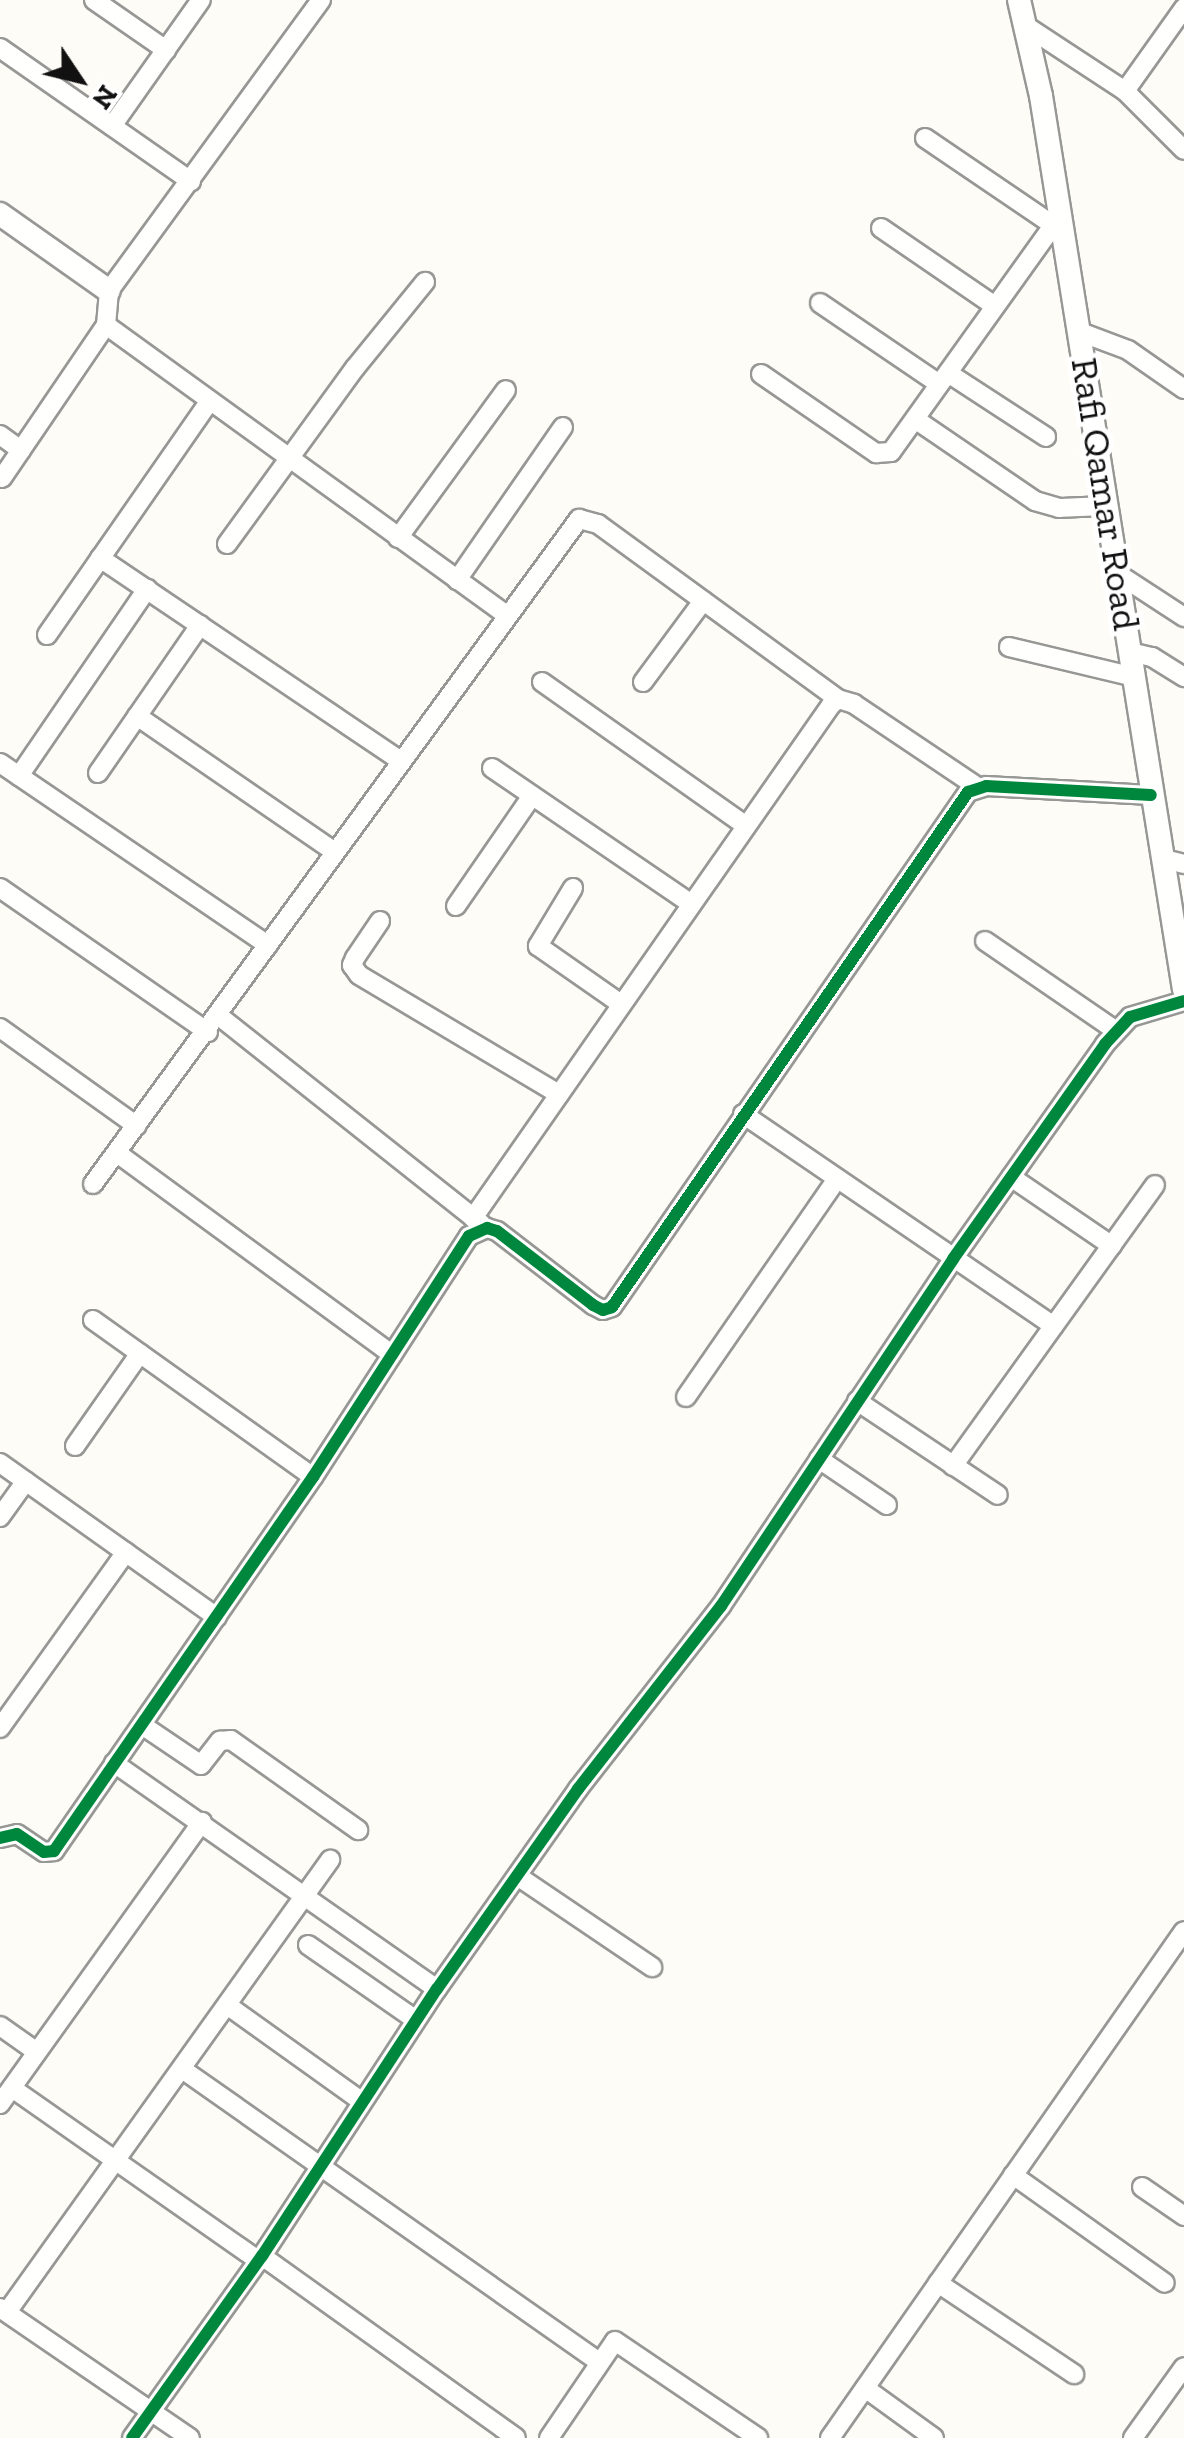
<!DOCTYPE html>
<style>
body{margin:0}
#map{position:relative;width:1184px;height:2438px;overflow:hidden;background:#fdfcf7;font-family:"Zilla Slab",serif}
div>[style]{position:absolute}
[style*='--x']{left:calc(var(--x)*1px);top:calc(var(--y)*1px);width:calc(var(--w)*1px);rotate:calc(var(--a)*1deg)}
.roads{filter:drop-shadow(2px 0 #979795) drop-shadow(-2px 0 #979795) drop-shadow(0 2px #979795) drop-shadow(0 -2px #979795)}
.minor>*{height:18px;margin:-9px;padding:0 9px;transform-origin:9px;border-radius:9px;background:#fffffe}
.tertiary>*{height:22px;margin:-11px;padding:0 11px;transform-origin:11px;border-radius:11px;background:#fffffe}
.cycleway>*{height:12px;margin:-6px;padding:0 6px;transform-origin:6px;border-radius:6px;background:#00873e}
span{translate:-50% -50%;white-space:nowrap;text-align:center;line-height:1.15;-webkit-text-stroke:10px #fff;paint-order:stroke}
.street-label{font-size:38px;color:#111}
.north{position:absolute;left:30px;top:30px;width:100px;height:100px;-webkit-text-stroke:8px #fff;paint-order:stroke;rotate:125deg;font-size:28px;font-weight:700;line-height:40px;text-align:center;color:#111}
.north::after{content:'';display:block;margin:auto;width:35px;height:45px;background:#111;clip-path:polygon(50% 0,100% 100%,50% 72%,0 100%)}
</style>
<div id="map">
<div class="roads">
<div class="minor">
<div style="--x:94;--y:0;--w:88;--a:34.8"></div>
<div style="--x:321;--y:0;--w:360;--a:126.1"></div>
<div style="--x:109;--y:291;--w:34;--a:95"></div>
<div style="--x:106;--y:325;--w:494;--a:35.9"></div>
<div style="--x:1026;--y:26;--w:118;--a:33.3"></div>
<div style="--x:1125;--y:91;--w:83;--a:45"></div>
<div style="--x:0;--y:48;--w:233;--a:34.9"></div>
<div style="--x:1125;--y:91;--w:102;--a:-54.6"></div>
<div style="--x:112;--y:126;--w:154;--a:-54.8"></div>
<div style="--x:925;--y:138;--w:155;--a:34.2"></div>
<div style="--x:881;--y:228;--w:138;--a:34.4"></div>
<div style="--x:820;--y:303;--w:144;--a:34.2"></div>
<div style="--x:1080;--y:332;--w:51;--a:20.6"></div>
<div style="--x:1128;--y:350;--w:68;--a:34.9"></div>
<div style="--x:948;--y:373;--w:117;--a:33.1"></div>
<div style="--x:761;--y:374;--w:140;--a:34.5"></div>
<div style="--x:876;--y:453;--w:15;--a:-4"></div>
<div style="--x:891;--y:452;--w:289;--a:-54.4"></div>
<div style="--x:915;--y:419;--w:145;--a:34.3"></div>
<div style="--x:1035;--y:501;--w:25;--a:16"></div>
<div style="--x:1059;--y:508;--w:48;--a:-2.4"></div>
<div style="--x:0;--y:435;--w:26;--a:36"></div>
<div style="--x:2;--y:478;--w:185;--a:-55.8"></div>
<div style="--x:398;--y:538;--w:183;--a:-53.9"></div>
<div style="--x:227;--y:544;--w:218;--a:-54"></div>
<div style="--x:355;--y:368;--w:111;--a:-50.9"></div>
<div style="--x:100;--y:558;--w:361;--a:34"></div>
<div style="--x:1118;--y:574;--w:79;--a:33.1"></div>
<div style="--x:457;--y:580;--w:186;--a:-55.3"></div>
<div style="--x:47;--y:635;--w:284;--a:-55.2"></div>
<div style="--x:1009;--y:647;--w:129;--a:13.5"></div>
<div style="--x:1130;--y:652;--w:23;--a:13"></div>
<div style="--x:1152;--y:657;--w:38;--a:32"></div>
<div style="--x:542;--y:682;--w:248;--a:35.2"></div>
<div style="--x:643;--y:682;--w:101;--a:-53.5"></div>
<div style="--x:137;--y:716;--w:240;--a:34.5"></div>
<div style="--x:0;--y:763;--w:324;--a:34.2"></div>
<div style="--x:492;--y:768;--w:241;--a:34.3"></div>
<div style="--x:98;--y:773;--w:180;--a:-55.4"></div>
<div style="--x:19;--y:776;--w:227;--a:-55.6"></div>
<div style="--x:1164;--y:859;--w:21;--a:14"></div>
<div style="--x:0;--y:888;--w:253;--a:34.7"></div>
<div style="--x:573;--y:888;--w:68;--a:121.1"></div>
<div style="--x:538;--y:946;--w:101;--a:34.9"></div>
<div style="--x:456;--y:906;--w:134;--a:-55.4"></div>
<div style="--x:380;--y:921;--w:45;--a:124"></div>
<div style="--x:355;--y:958;--w:8;--a:113"></div>
<div style="--x:352;--y:965;--w:12;--a:55"></div>
<div style="--x:359;--y:975;--w:233;--a:30.8"></div>
<div style="--x:985;--y:941;--w:158;--a:34.4"></div>
<div style="--x:219;--y:1016;--w:335;--a:38.4"></div>
<div style="--x:0;--y:1028;--w:168;--a:35.6"></div>
<div style="--x:743;--y:1114;--w:376;--a:34.3"></div>
<div style="--x:117;--y:1153;--w:341;--a:36.2"></div>
<div style="--x:1011;--y:1177;--w:122;--a:34.3"></div>
<div style="--x:93;--y:1184;--w:824;--a:-53.84"></div>
<div style="--x:579;--y:519;--w:20;--a:15"></div>
<div style="--x:598;--y:524;--w:297;--a:36.1"></div>
<div style="--x:473;--y:1218;--w:626;--a:-55.09"></div>
<div style="--x:831;--y:705;--w:9;--a:-41"></div>
<div style="--x:838;--y:699;--w:17;--a:17"></div>
<div style="--x:854;--y:704;--w:147;--a:33.9"></div>
<div style="--x:93;--y:1320;--w:270;--a:35.5"></div>
<div style="--x:686;--y:1397;--w:265;--a:-55.3"></div>
<div style="--x:857;--y:1401;--w:169;--a:33.7"></div>
<div style="--x:75;--y:1446;--w:113;--a:-55"></div>
<div style="--x:819;--y:1459;--w:82;--a:34.1"></div>
<div style="--x:0;--y:1463;--w:266;--a:35.4"></div>
<div style="--x:953;--y:1466;--w:346;--a:-54.3"></div>
<div style="--x:0;--y:1517;--w:44;--a:-54.2"></div>
<div style="--x:142;--y:1725;--w:71;--a:34.1"></div>
<div style="--x:201;--y:1765;--w:31;--a:-52"></div>
<div style="--x:220;--y:1741;--w:11;--a:-5"></div>
<div style="--x:231;--y:1740;--w:156;--a:35.3"></div>
<div style="--x:0;--y:1728;--w:216;--a:-54.4"></div>
<div style="--x:114;--y:1763;--w:394;--a:35"></div>
<div style="--x:0;--y:1838;--w:17;--a:-13"></div>
<div style="--x:17;--y:1834;--w:32;--a:34"></div>
<div style="--x:44;--y:1852;--w:10;--a:-6"></div>
<div style="--x:54;--y:1851;--w:455;--a:-55.3"></div>
<div style="--x:313;--y:1477;--w:287;--a:-57.1"></div>
<div style="--x:469;--y:1236;--w:20;--a:-24"></div>
<div style="--x:487;--y:1228;--w:10;--a:17"></div>
<div style="--x:497;--y:1231;--w:121;--a:37.6"></div>
<div style="--x:593;--y:1305;--w:11;--a:27"></div>
<div style="--x:603;--y:1310;--w:9;--a:-18"></div>
<div style="--x:612;--y:1307;--w:626;--a:-55.35"></div>
<div style="--x:968;--y:792;--w:19;--a:-18"></div>
<div style="--x:986;--y:786;--w:165;--a:3.1"></div>
<div style="--x:519;--y:1877;--w:161;--a:34.1"></div>
<div style="--x:308;--y:1945;--w:131;--a:34.8"></div>
<div style="--x:227;--y:2005;--w:165;--a:35.6"></div>
<div style="--x:0;--y:2026;--w:45;--a:35.1"></div>
<div style="--x:182;--y:2069;--w:510;--a:35.09"></div>
<div style="--x:12;--y:2088;--w:302;--a:35"></div>
<div style="--x:0;--y:2104;--w:347;--a:-54.4"></div>
<div style="--x:1013;--y:2175;--w:186;--a:35.4"></div>
<div style="--x:1142;--y:2187;--w:51;--a:34.6"></div>
<div style="--x:262;--y:2256;--w:312;--a:35.6"></div>
<div style="--x:938;--y:2283;--w:164;--a:33.8"></div>
<div style="--x:0;--y:2308;--w:230;--a:34.4"></div>
<div style="--x:7;--y:2312;--w:556;--a:-54.45"></div>
<div style="--x:865;--y:2388;--w:85;--a:35.9"></div>
<div style="--x:132;--y:2438;--w:224;--a:-54.5"></div>
<div style="--x:262;--y:2256;--w:319;--a:-56.8"></div>
<div style="--x:437;--y:1989;--w:245;--a:-54.8"></div>
<div style="--x:578;--y:1789;--w:232;--a:-52"></div>
<div style="--x:721;--y:1606;--w:417;--a:-56.2"></div>
<div style="--x:953;--y:1259;--w:263;--a:-54.7"></div>
<div style="--x:1105;--y:1044;--w:37;--a:-47"></div>
<div style="--x:1130;--y:1017;--w:56;--a:-16.5"></div>
<div style="--x:549;--y:2438;--w:117;--a:-55.8"></div>
<div style="--x:615;--y:2341;--w:173;--a:34.1"></div>
<div style="--x:830;--y:2438;--w:618;--a:-55.08"></div>
<div style="--x:1133;--y:2438;--w:87;--a:-54.3"></div>
</div>
<div class="tertiary">
<div style="--x:1019;--y:0;--w:98;--a:77.1"></div>
<div style="--x:1041;--y:96;--w:905;--a:80.91"></div>
<div style="--x:0;--y:214;--w:133;--a:35.2"></div>
</div>
</div>
<div class="cycleway">
<div style="--x:0;--y:1838;--w:17;--a:-13"></div>
<div style="--x:17;--y:1834;--w:32;--a:34"></div>
<div style="--x:44;--y:1852;--w:10;--a:-6"></div>
<div style="--x:54;--y:1851;--w:455;--a:-55.3"></div>
<div style="--x:313;--y:1477;--w:287;--a:-57.1"></div>
<div style="--x:469;--y:1236;--w:20;--a:-24"></div>
<div style="--x:487;--y:1228;--w:10;--a:17"></div>
<div style="--x:497;--y:1231;--w:121;--a:37.6"></div>
<div style="--x:593;--y:1305;--w:11;--a:27"></div>
<div style="--x:603;--y:1310;--w:9;--a:-18"></div>
<div style="--x:612;--y:1307;--w:626;--a:-55.35"></div>
<div style="--x:968;--y:792;--w:19;--a:-18"></div>
<div style="--x:986;--y:786;--w:165;--a:3.1"></div>
<div style="--x:132;--y:2438;--w:224;--a:-54.5"></div>
<div style="--x:262;--y:2256;--w:319;--a:-56.8"></div>
<div style="--x:437;--y:1989;--w:245;--a:-54.8"></div>
<div style="--x:578;--y:1789;--w:232;--a:-52"></div>
<div style="--x:721;--y:1606;--w:417;--a:-56.2"></div>
<div style="--x:953;--y:1259;--w:263;--a:-54.7"></div>
<div style="--x:1105;--y:1044;--w:37;--a:-47"></div>
<div style="--x:1130;--y:1017;--w:56;--a:-16.5"></div>
</div>
<div class="street-label">
<span style="left:1105px;top:494px;rotate:81deg">Rafi Qamar Road</span>
</div>
<div class="north">N</div>
</div>
